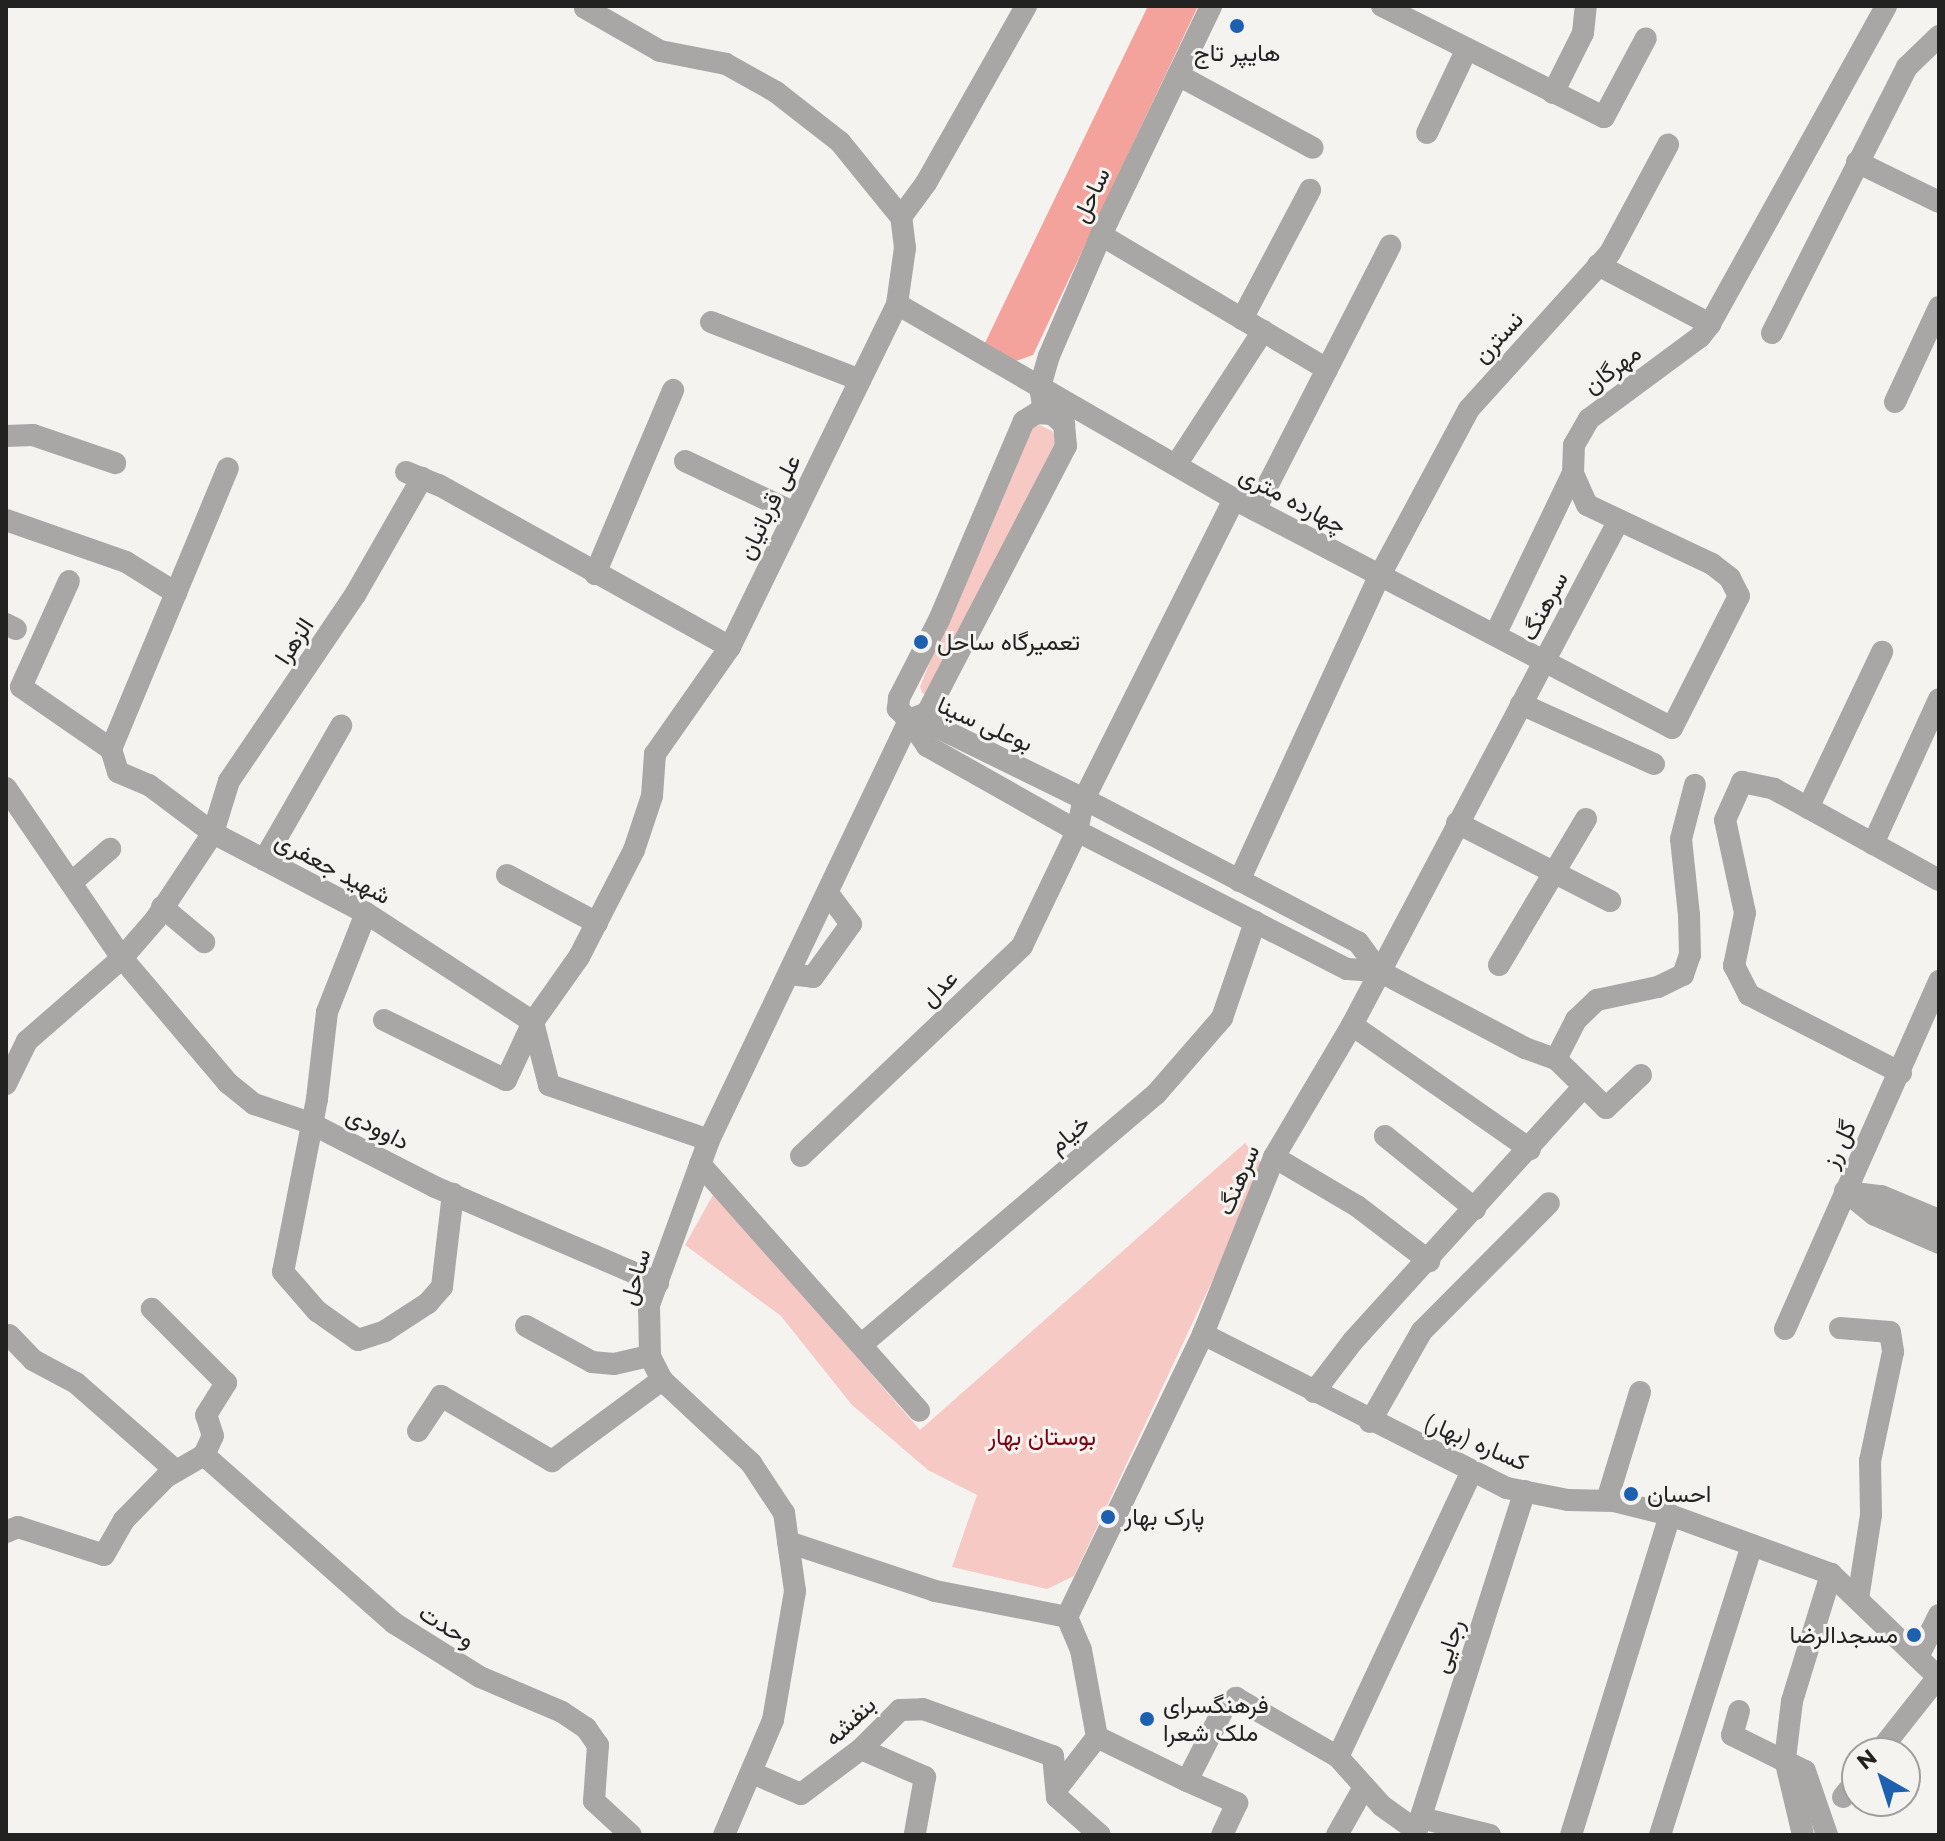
<!DOCTYPE html>
<meta charset="utf-8">
<style>
body{margin:0}
#map{position:relative;width:1945px;height:1841px;overflow:hidden;background:#f4f3f0;font-family:Montserrat,Vazirmatn,sans-serif}
div>[style]{position:absolute}
[style*='--x']{left:calc(var(--x)*1px);top:calc(var(--y)*1px);width:calc(var(--w)*1px);rotate:calc(var(--a)*1deg)}
.green>*{inset:0;background:#f7c9c4}
.forest>*{inset:0;background:#f4a39c}
.minor>*{height:22px;margin:-11px;padding:0 11px;transform-origin:11px;border-radius:11px;background:#a8a7a6}
.tertiary>*{height:22px;margin:-11px;padding:0 11px;transform-origin:11px;border-radius:11px;background:#a8a7a6}
.dots>*{width:22px;height:22px;translate:-50% -50%;box-sizing:border-box;border:4px solid #f4f3f0;border-radius:50%}
span{translate:-50% -50%;white-space:nowrap;text-align:center;line-height:1.15;-webkit-text-stroke:6px #f4f3f0;paint-order:stroke}
.poi-label{font-size:24px;color:#222221}
.left{translate:0 -50%;text-align:left}
.right{translate:-100% -50%;text-align:right}
.street-label{font-size:24px;color:#222221}
.park-label{font-size:24px;color:#7f0212}
.frame{position:absolute;inset:0;border:8px solid #222221;pointer-events:none}
.north{position:absolute;left:1841px;top:1737px;width:80px;height:80px;box-sizing:border-box;background:#f4f3f0;border:2px solid #a09f9d;border-radius:50%;rotate:321deg;font-size:22px;font-weight:700;line-height:32px;text-align:center;color:#222221}
.north::after{content:'';display:block;margin:auto;width:28px;height:36px;background:#1e60b0;clip-path:polygon(50% 0,100% 100%,50% 72%,0 100%)}
</style>
<div id="map">
<div class="green">
<div style="clip-path:polygon(1040px 425px,1052px 431px,1059px 444px,930px 694px,923px 694px,920px 687px,941px 633px,1031px 428px)"></div>
<div style="clip-path:polygon(1245px 1143px,1265px 1168px,1074px 1576px,1047px 1589px,952px 1567px,977px 1495px,928px 1470px,852px 1405px,781px 1316px,685px 1245px,714px 1193px,920px 1430px)"></div>
</div>
<div class="forest">
<div style="clip-path:polygon(1148px 6px,1198px 6px,1033px 355px,1008px 364px,982px 349px)"></div>
</div>
<div class="minor">
<div style="--x:1382;--y:6;--w:248;--a:26.6"></div>
<div style="--x:1604;--y:117;--w:89;--a:-62"></div>
<div style="--x:585;--y:8;--w:86;--a:29.8"></div>
<div style="--x:660;--y:51;--w:67;--a:11.1"></div>
<div style="--x:726;--y:64;--w:57;--a:29.2"></div>
<div style="--x:776;--y:92;--w:81;--a:38"></div>
<div style="--x:840;--y:142;--w:97;--a:50.9"></div>
<div style="--x:1178;--y:75;--w:153;--a:28.4"></div>
<div style="--x:1553;--y:93;--w:67;--a:-63.4"></div>
<div style="--x:1583;--y:33;--w:27;--a:-84"></div>
<div style="--x:1427;--y:133;--w:91;--a:-64.6"></div>
<div style="--x:1857;--y:162;--w:91;--a:26"></div>
<div style="--x:1101;--y:235;--w:263;--a:30.7"></div>
<div style="--x:1598;--y:265;--w:127;--a:27.8"></div>
<div style="--x:1242;--y:319;--w:146;--a:-62.2"></div>
<div style="--x:711;--y:322;--w:160;--a:21.3"></div>
<div style="--x:1772;--y:333;--w:298;--a:-63.1"></div>
<div style="--x:1907;--y:67;--w:45;--a:-44.1"></div>
<div style="--x:1040;--y:387;--w:224;--a:30"></div>
<div style="--x:1234;--y:499;--w:494;--a:27.6"></div>
<div style="--x:1672;--y:728;--w:148;--a:-63.1"></div>
<div style="--x:1739;--y:596;--w:20;--a:-117"></div>
<div style="--x:1730;--y:578;--w:23;--a:-142"></div>
<div style="--x:1712;--y:564;--w:138;--a:-154.7"></div>
<div style="--x:1587;--y:505;--w:35;--a:-114"></div>
<div style="--x:1573;--y:473;--w:28;--a:-88"></div>
<div style="--x:1574;--y:445;--w:30;--a:-60"></div>
<div style="--x:1589;--y:419;--w:138;--a:-36.5"></div>
<div style="--x:1700;--y:337;--w:16;--a:-52"></div>
<div style="--x:1710;--y:324;--w:363;--a:-61"></div>
<div style="--x:1895;--y:402;--w:105;--a:-65.1"></div>
<div style="--x:6;--y:436;--w:27;--a:-2"></div>
<div style="--x:33;--y:435;--w:87;--a:18.9"></div>
<div style="--x:685;--y:461;--w:122;--a:25.3"></div>
<div style="--x:1176;--y:465;--w:160;--a:-57"></div>
<div style="--x:406;--y:472;--w:35;--a:22"></div>
<div style="--x:439;--y:485;--w:333;--a:29.1"></div>
<div style="--x:1255;--y:510;--w:297;--a:-62.9"></div>
<div style="--x:6;--y:520;--w:127;--a:19.3"></div>
<div style="--x:126;--y:562;--w:59;--a:31.8"></div>
<div style="--x:595;--y:574;--w:200;--a:-67"></div>
<div style="--x:69;--y:581;--w:116;--a:114.4"></div>
<div style="--x:21;--y:687;--w:109;--a:34.6"></div>
<div style="--x:111;--y:749;--w:24;--a:73"></div>
<div style="--x:118;--y:772;--w:34;--a:23"></div>
<div style="--x:149;--y:785;--w:80;--a:36.9"></div>
<div style="--x:213;--y:833;--w:173;--a:27.6"></div>
<div style="--x:366;--y:913;--w:199;--a:33.1"></div>
<div style="--x:533;--y:1022;--w:65;--a:75.7"></div>
<div style="--x:549;--y:1085;--w:169;--a:19"></div>
<div style="--x:6;--y:624;--w:11;--a:27"></div>
<div style="--x:1495;--y:635;--w:180;--a:-64.3"></div>
<div style="--x:1521;--y:704;--w:146;--a:24.3"></div>
<div style="--x:909;--y:720;--w:32;--a:55"></div>
<div style="--x:927;--y:746;--w:172;--a:29.5"></div>
<div style="--x:1077;--y:831;--w:303;--a:27.1"></div>
<div style="--x:1347;--y:969;--w:32;--a:4"></div>
<div style="--x:1379;--y:971;--w:165;--a:27.8"></div>
<div style="--x:1525;--y:1048;--w:33;--a:20"></div>
<div style="--x:1556;--y:1059;--w:70;--a:44.4"></div>
<div style="--x:1606;--y:1108;--w:48;--a:-43.3"></div>
<div style="--x:909;--y:720;--w:27;--a:13"></div>
<div style="--x:935;--y:726;--w:166;--a:26.1"></div>
<div style="--x:1084;--y:799;--w:309;--a:27.6"></div>
<div style="--x:1358;--y:942;--w:36;--a:54"></div>
<div style="--x:111;--y:749;--w:304;--a:-67.4"></div>
<div style="--x:6;--y:788;--w:206;--a:55.7"></div>
<div style="--x:122;--y:958;--w:164;--a:49.7"></div>
<div style="--x:228;--y:1083;--w:33;--a:39"></div>
<div style="--x:254;--y:1104;--w:59;--a:18.7"></div>
<div style="--x:310;--y:1123;--w:140;--a:27.1"></div>
<div style="--x:435;--y:1187;--w:243;--a:23.3"></div>
<div style="--x:1808;--y:808;--w:173;--a:-64.6"></div>
<div style="--x:1457;--y:823;--w:172;--a:27"></div>
<div style="--x:1873;--y:844;--w:159;--a:-65.5"></div>
<div style="--x:264;--y:860;--w:155;--a:-60.1"></div>
<div style="--x:507;--y:875;--w:102;--a:28.1"></div>
<div style="--x:1239;--y:881;--w:337;--a:-65.3"></div>
<div style="--x:1380;--y:575;--w:188;--a:-61.8"></div>
<div style="--x:1469;--y:409;--w:210;--a:-47.9"></div>
<div style="--x:1610;--y:253;--w:123;--a:-61.8"></div>
<div style="--x:71;--y:883;--w:52;--a:-41.1"></div>
<div style="--x:162;--y:907;--w:55;--a:39.8"></div>
<div style="--x:366;--y:913;--w:106;--a:111.5"></div>
<div style="--x:327;--y:1012;--w:88;--a:96.6"></div>
<div style="--x:317;--y:1099;--w:176;--a:101.1"></div>
<div style="--x:283;--y:1272;--w:52;--a:48.9"></div>
<div style="--x:317;--y:1311;--w:50;--a:35.3"></div>
<div style="--x:358;--y:1340;--w:28;--a:-18"></div>
<div style="--x:385;--y:1331;--w:51;--a:-33.1"></div>
<div style="--x:428;--y:1303;--w:21;--a:-49"></div>
<div style="--x:442;--y:1287;--w:94;--a:-83.3"></div>
<div style="--x:1499;--y:965;--w:170;--a:-59.2"></div>
<div style="--x:790;--y:974;--w:23;--a:7"></div>
<div style="--x:813;--y:977;--w:65;--a:-54.4"></div>
<div style="--x:851;--y:924;--w:38;--a:-127"></div>
<div style="--x:384;--y:1020;--w:136;--a:26.2"></div>
<div style="--x:506;--y:1080;--w:64;--a:-65"></div>
<div style="--x:533;--y:1022;--w:80;--a:-54.7"></div>
<div style="--x:579;--y:957;--w:120;--a:-62.8"></div>
<div style="--x:634;--y:850;--w:57;--a:-71.6"></div>
<div style="--x:652;--y:796;--w:42;--a:-85.9"></div>
<div style="--x:655;--y:754;--w:131;--a:-55"></div>
<div style="--x:730;--y:647;--w:381;--a:-64"></div>
<div style="--x:897;--y:304;--w:57;--a:-81.9"></div>
<div style="--x:905;--y:248;--w:31;--a:-97"></div>
<div style="--x:901;--y:217;--w:42;--a:-53.7"></div>
<div style="--x:926;--y:183;--w:203;--a:-60.5"></div>
<div style="--x:1352;--y:1025;--w:217;--a:34.9"></div>
<div style="--x:1556;--y:1059;--w:44;--a:-62.9"></div>
<div style="--x:1576;--y:1020;--w:29;--a:-44"></div>
<div style="--x:1597;--y:1000;--w:62;--a:-12"></div>
<div style="--x:1658;--y:987;--w:28;--a:-26"></div>
<div style="--x:1683;--y:975;--w:21;--a:-71"></div>
<div style="--x:1690;--y:955;--w:40;--a:-91.4"></div>
<div style="--x:1689;--y:915;--w:76;--a:-96"></div>
<div style="--x:1681;--y:839;--w:56;--a:-75.5"></div>
<div style="--x:1901;--y:1073;--w:171;--a:-152.8"></div>
<div style="--x:1749;--y:995;--w:33;--a:-117"></div>
<div style="--x:1734;--y:966;--w:54;--a:-78.3"></div>
<div style="--x:1745;--y:913;--w:95;--a:-102.1"></div>
<div style="--x:1725;--y:820;--w:42;--a:-65.9"></div>
<div style="--x:1742;--y:782;--w:33;--a:12"></div>
<div style="--x:1774;--y:789;--w:188;--a:28.9"></div>
<div style="--x:6;--y:1084;--w:48;--a:-64"></div>
<div style="--x:27;--y:1041;--w:126;--a:-41.1"></div>
<div style="--x:122;--y:958;--w:50;--a:-49"></div>
<div style="--x:155;--y:920;--w:105;--a:-56.3"></div>
<div style="--x:213;--y:833;--w:54;--a:-72.9"></div>
<div style="--x:229;--y:781;--w:225;--a:-55.9"></div>
<div style="--x:355;--y:595;--w:135;--a:-60.2"></div>
<div style="--x:1385;--y:1136;--w:116;--a:39"></div>
<div style="--x:801;--y:1156;--w:305;--a:-43.5"></div>
<div style="--x:1022;--y:946;--w:127;--a:-64.4"></div>
<div style="--x:1077;--y:831;--w:33;--a:-78"></div>
<div style="--x:1084;--y:799;--w:335;--a:-63.4"></div>
<div style="--x:1274;--y:1157;--w:96;--a:30.6"></div>
<div style="--x:1357;--y:1206;--w:91;--a:37.4"></div>
<div style="--x:700;--y:1164;--w:330;--a:48.4"></div>
<div style="--x:1845;--y:1191;--w:38;--a:39"></div>
<div style="--x:1875;--y:1215;--w:70;--a:23.6"></div>
<div style="--x:1846;--y:1192;--w:35;--a:7"></div>
<div style="--x:1881;--y:1196;--w:63;--a:22.5"></div>
<div style="--x:526;--y:1326;--w:75;--a:28.6"></div>
<div style="--x:592;--y:1362;--w:22;--a:5"></div>
<div style="--x:614;--y:1364;--w:37;--a:-13"></div>
<div style="--x:1840;--y:1328;--w:50;--a:4.6"></div>
<div style="--x:1890;--y:1332;--w:20;--a:81"></div>
<div style="--x:1893;--y:1352;--w:111;--a:101.9"></div>
<div style="--x:1870;--y:1461;--w:54;--a:88.9"></div>
<div style="--x:1871;--y:1515;--w:85;--a:98.8"></div>
<div style="--x:1785;--y:1329;--w:381;--a:-66.1"></div>
<div style="--x:9;--y:1335;--w:35;--a:46"></div>
<div style="--x:33;--y:1360;--w:49;--a:28.1"></div>
<div style="--x:76;--y:1383;--w:133;--a:41.3"></div>
<div style="--x:861;--y:1345;--w:387;--a:-40.4"></div>
<div style="--x:1156;--y:1094;--w:101;--a:-49"></div>
<div style="--x:1222;--y:1018;--w:102;--a:-71"></div>
<div style="--x:1314;--y:1392;--w:64;--a:-52.6"></div>
<div style="--x:1353;--y:1341;--w:343;--a:-47.8"></div>
<div style="--x:1370;--y:1422;--w:105;--a:-60.3"></div>
<div style="--x:1422;--y:1331;--w:180;--a:-45.2"></div>
<div style="--x:418;--y:1431;--w:42;--a:-56.7"></div>
<div style="--x:441;--y:1396;--w:129;--a:30.4"></div>
<div style="--x:552;--y:1461;--w:137;--a:-36.4"></div>
<div style="--x:204;--y:1455;--w:254;--a:41.5"></div>
<div style="--x:394;--y:1623;--w:102;--a:32.1"></div>
<div style="--x:480;--y:1677;--w:89;--a:23.1"></div>
<div style="--x:562;--y:1712;--w:29;--a:34"></div>
<div style="--x:586;--y:1728;--w:21;--a:55"></div>
<div style="--x:598;--y:1745;--w:56;--a:94.1"></div>
<div style="--x:594;--y:1801;--w:50;--a:42.6"></div>
<div style="--x:1607;--y:1500;--w:113;--a:-73"></div>
<div style="--x:6;--y:1532;--w:13;--a:-23"></div>
<div style="--x:18;--y:1527;--w:90;--a:18"></div>
<div style="--x:104;--y:1555;--w:40;--a:-60.3"></div>
<div style="--x:124;--y:1520;--w:60;--a:-45.7"></div>
<div style="--x:166;--y:1477;--w:44;--a:-30.1"></div>
<div style="--x:204;--y:1455;--w:21;--a:-65"></div>
<div style="--x:213;--y:1436;--w:22;--a:-108"></div>
<div style="--x:206;--y:1415;--w:38;--a:-58"></div>
<div style="--x:226;--y:1383;--w:105;--a:-135"></div>
<div style="--x:788;--y:1542;--w:155;--a:18.4"></div>
<div style="--x:935;--y:1591;--w:135;--a:11.1"></div>
<div style="--x:1067;--y:1617;--w:314;--a:-64.3"></div>
<div style="--x:1203;--y:1334;--w:191;--a:-68.1"></div>
<div style="--x:1274;--y:1157;--w:153;--a:-59.4"></div>
<div style="--x:1352;--y:1025;--w:571;--a:-62.13"></div>
<div style="--x:1067;--y:1617;--w:36;--a:67"></div>
<div style="--x:1081;--y:1650;--w:88;--a:79.6"></div>
<div style="--x:1097;--y:1737;--w:100;--a:26.1"></div>
<div style="--x:1187;--y:1781;--w:82;--a:-63.1"></div>
<div style="--x:1224;--y:1708;--w:16;--a:-40"></div>
<div style="--x:1236;--y:1698;--w:118;--a:30"></div>
<div style="--x:1338;--y:1757;--w:66;--a:48.1"></div>
<div style="--x:1382;--y:1806;--w:43;--a:35.5"></div>
<div style="--x:1918;--y:1657;--w:47;--a:-63.4"></div>
<div style="--x:1739;--y:1711;--w:25;--a:106"></div>
<div style="--x:1732;--y:1735;--w:81;--a:26.3"></div>
<div style="--x:1805;--y:1771;--w:68;--a:71"></div>
<div style="--x:861;--y:1749;--w:70;--a:23.6"></div>
<div style="--x:925;--y:1777;--w:57;--a:100.1"></div>
<div style="--x:1878;--y:1753;--w:97;--a:-51.7"></div>
<div style="--x:1338;--y:1757;--w:314;--a:-64.9"></div>
<div style="--x:752;--y:1773;--w:53;--a:23.2"></div>
<div style="--x:801;--y:1794;--w:75;--a:-36.9"></div>
<div style="--x:861;--y:1749;--w:55;--a:-45"></div>
<div style="--x:900;--y:1710;--w:23;--a:-2"></div>
<div style="--x:923;--y:1709;--w:138;--a:19.9"></div>
<div style="--x:1053;--y:1756;--w:41;--a:84.4"></div>
<div style="--x:1057;--y:1797;--w:57;--a:41.5"></div>
<div style="--x:1187;--y:1781;--w:55;--a:23.7"></div>
<div style="--x:1237;--y:1803;--w:35;--a:115"></div>
<div style="--x:1059;--y:1786;--w:62;--a:-52.2"></div>
<div style="--x:1843;--y:1797;--w:22;--a:-51"></div>
<div style="--x:1421;--y:1818;--w:71;--a:13.8"></div>
<div style="--x:1337;--y:1835;--w:55;--a:-60.6"></div>
<div style="--x:1415;--y:1835;--w:361;--a:-72.3"></div>
<div style="--x:1571;--y:1835;--w:335;--a:-72.8"></div>
<div style="--x:1660;--y:1835;--w:304;--a:-72.4"></div>
<div style="--x:1803;--y:1835;--w:78;--a:-103.3"></div>
<div style="--x:1785;--y:1759;--w:58;--a:-83.1"></div>
<div style="--x:1792;--y:1701;--w:133;--a:-72.9"></div>
</div>
<div class="tertiary">
<div style="--x:897;--y:304;--w:165;--a:30.1"></div>
<div style="--x:1044;--y:412;--w:25;--a:-99"></div>
<div style="--x:1040;--y:387;--w:32;--a:-74"></div>
<div style="--x:1049;--y:356;--w:132;--a:-66.7"></div>
<div style="--x:1101;--y:235;--w:254;--a:-64.3"></div>
<div style="--x:1037;--y:413;--w:15;--a:4"></div>
<div style="--x:1052;--y:414;--w:16;--a:40"></div>
<div style="--x:1064;--y:424;--w:22;--a:85"></div>
<div style="--x:1066;--y:446;--w:301;--a:117.5"></div>
<div style="--x:927;--y:713;--w:19;--a:159"></div>
<div style="--x:909;--y:720;--w:16;--a:-135"></div>
<div style="--x:898;--y:709;--w:11;--a:-85"></div>
<div style="--x:899;--y:698;--w:88;--a:-62.9"></div>
<div style="--x:939;--y:620;--w:216;--a:-66.9"></div>
<div style="--x:1024;--y:421;--w:15;--a:-32"></div>
<div style="--x:1203;--y:1334;--w:341;--a:26.9"></div>
<div style="--x:1507;--y:1488;--w:62;--a:11.1"></div>
<div style="--x:1568;--y:1500;--w:46;--a:1.2"></div>
<div style="--x:1614;--y:1501;--w:58;--a:14"></div>
<div style="--x:1670;--y:1515;--w:171;--a:20.1"></div>
<div style="--x:1831;--y:1574;--w:150;--a:43.9"></div>
<div style="--x:724;--y:1835;--w:125;--a:-66.9"></div>
<div style="--x:773;--y:1720;--w:131;--a:-80.3"></div>
<div style="--x:795;--y:1591;--w:79;--a:-98"></div>
<div style="--x:784;--y:1513;--w:60;--a:-123.4"></div>
<div style="--x:751;--y:1463;--w:122;--a:-137"></div>
<div style="--x:662;--y:1380;--w:27;--a:-117"></div>
<div style="--x:650;--y:1356;--w:51;--a:-91.1"></div>
<div style="--x:649;--y:1305;--w:176;--a:-70"></div>
<div style="--x:709;--y:1140;--w:465;--a:-64.5"></div>
</div>
<div class="dots">
<div style="left:1237px;top:26px;background:#1e60b0"></div>
<div style="left:921px;top:642px;background:#1e60b0"></div>
<div style="left:1631px;top:1494px;background:#1e60b0"></div>
<div style="left:1108px;top:1517px;background:#1e60b0"></div>
<div style="left:1914px;top:1635px;background:#1e60b0"></div>
<div style="left:1147px;top:1719px;background:#1e60b0"></div>
</div>
<div class="poi-label">
<span style="left:1237px;top:53px">هایپر تاج</span>
<span class="left" style="left:937px;top:642px">تعمیرگاه ساحل</span>
<span class="left" style="left:1647px;top:1494px">احسان</span>
<span class="left" style="left:1124px;top:1517px">پارک بهار</span>
<span class="right" style="left:1898px;top:1635px">مسجدالرضا</span>
<span class="left" style="left:1163px;top:1719px">فرهنگسرای<br>ملک شعرا</span>
</div>
<div class="street-label">
<span style="left:1091px;top:195px;rotate:-65deg">ساحل</span>
<span style="left:1498px;top:337px;rotate:-47deg">نسترن</span>
<span style="left:1612px;top:369px;rotate:-37deg">مهرگان</span>
<span style="left:1293px;top:500px;rotate:28deg">چهارده متری</span>
<span style="left:769px;top:507px;rotate:-64deg">علی قربانیان</span>
<span style="left:1544px;top:606px;rotate:-62deg">سرهنگ</span>
<span style="left:294px;top:641px;rotate:-57deg">الزهرا</span>
<span style="left:985px;top:724px;rotate:24deg">بوعلی سینا</span>
<span style="left:333px;top:868px;rotate:28deg">شهید جعفری</span>
<span style="left:939px;top:988px;rotate:-44deg">عدل</span>
<span style="left:378px;top:1128px;rotate:27deg">داوودی</span>
<span style="left:1069px;top:1134px;rotate:-40deg">خیام</span>
<span style="left:1839px;top:1144px;rotate:-65deg">گل رز</span>
<span style="left:1238px;top:1180px;rotate:-67deg">سرهنگ</span>
<span style="left:635px;top:1277px;rotate:-74deg">ساحل</span>
<span style="left:1476px;top:1442px;rotate:23deg">کساره (بهار)</span>
<span style="left:447px;top:1626px;rotate:32deg">وحدت</span>
<span style="left:1448px;top:1646px;rotate:-72deg">رجایی</span>
<span style="left:850px;top:1721px;rotate:-43deg">بنفشه</span>
</div>
<div class="park-label">
<span style="left:1042px;top:1437px">بوستان بهار</span>
</div>
<div class="frame"></div>
<div class="north">N</div>
</div>
